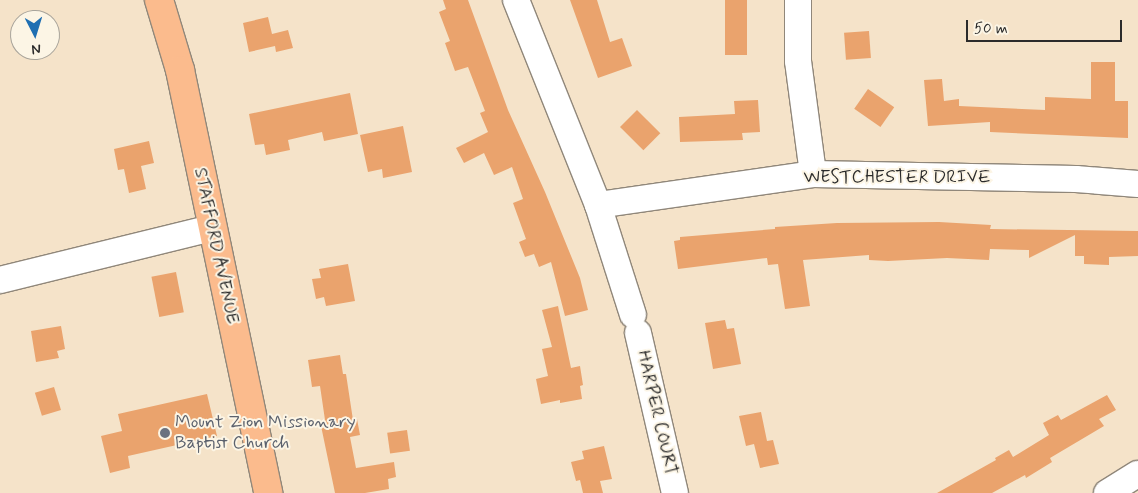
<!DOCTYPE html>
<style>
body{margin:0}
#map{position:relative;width:1138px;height:493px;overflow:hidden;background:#f5e3c9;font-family:Mynerve,sans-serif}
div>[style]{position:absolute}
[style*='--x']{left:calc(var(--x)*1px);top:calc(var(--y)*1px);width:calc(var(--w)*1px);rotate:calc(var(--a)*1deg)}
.building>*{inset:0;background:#eaa36d;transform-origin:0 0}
.roads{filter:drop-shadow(1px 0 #90877a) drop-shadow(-1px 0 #90877a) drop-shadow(0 1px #90877a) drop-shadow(0 -1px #90877a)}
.minor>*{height:26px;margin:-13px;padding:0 13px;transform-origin:13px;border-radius:13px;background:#fff}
.major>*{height:28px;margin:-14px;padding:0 14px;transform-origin:14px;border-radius:14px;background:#fbbb8d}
.dots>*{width:14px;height:14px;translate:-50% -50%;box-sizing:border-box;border:2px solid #fcf5e5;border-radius:50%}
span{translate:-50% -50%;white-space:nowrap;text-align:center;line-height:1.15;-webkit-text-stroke:4px #fcf5e5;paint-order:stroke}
.street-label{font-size:18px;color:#2b2b2b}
.worship-label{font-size:18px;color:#5b616d}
.left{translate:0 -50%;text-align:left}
.north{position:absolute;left:10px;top:10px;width:50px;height:50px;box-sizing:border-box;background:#fcf5e5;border:1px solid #a8a49b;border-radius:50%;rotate:175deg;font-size:14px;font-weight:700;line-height:20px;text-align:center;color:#2b2b2b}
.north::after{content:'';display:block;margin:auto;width:18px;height:22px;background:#1f6fb2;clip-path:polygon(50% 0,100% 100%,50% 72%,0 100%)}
.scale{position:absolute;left:966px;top:20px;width:156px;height:22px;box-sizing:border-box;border:2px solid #2b2b2b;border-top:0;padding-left:6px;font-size:15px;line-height:18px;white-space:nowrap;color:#2b2b2b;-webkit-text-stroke:4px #fcf5e5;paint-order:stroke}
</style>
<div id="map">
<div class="building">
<div style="clip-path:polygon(443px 0,468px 0,508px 110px,545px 192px,580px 278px,588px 310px,565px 316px,551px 262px,539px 267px,534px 254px,525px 257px,519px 242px,526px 239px,513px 203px,523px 199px,512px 167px,494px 175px,484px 153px,464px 163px,456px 148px,488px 132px,480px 113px,485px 111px,468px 67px,455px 71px,445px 43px,450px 41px,439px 12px,446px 9px)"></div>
<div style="clip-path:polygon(570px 0,597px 0,610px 42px,622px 38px,632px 66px,598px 78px)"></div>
<div style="left:725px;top:0;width:22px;height:55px"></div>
<div style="clip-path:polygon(268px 17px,272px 34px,288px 30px,293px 48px,276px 52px,275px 46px,249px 52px,243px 23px)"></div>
<div style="left:869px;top:31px;width:27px;height:25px;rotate:86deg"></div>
<div style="clip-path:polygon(1091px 62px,1115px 62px,1115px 101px,1128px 101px,1128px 138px,990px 132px,990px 122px,928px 126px,924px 80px,942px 79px,944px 101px,959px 99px,959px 106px,1045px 110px,1045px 97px,1091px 99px)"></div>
<div style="left:868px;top:89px;width:32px;height:24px;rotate:35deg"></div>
<div style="clip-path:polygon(350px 93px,358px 134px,324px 141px,322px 132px,288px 140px,290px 150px,266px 155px,264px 144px,255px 145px,249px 114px)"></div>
<div style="clip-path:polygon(758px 100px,760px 132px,742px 133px,743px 140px,680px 142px,679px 117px,735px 114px,734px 101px)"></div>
<div style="left:637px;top:110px;width:33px;height:24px;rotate:45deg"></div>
<div style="clip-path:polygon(403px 126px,412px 172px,383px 178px,382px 169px,368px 172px,360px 135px)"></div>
<div style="clip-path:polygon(149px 141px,154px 163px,141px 166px,146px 189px,129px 193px,124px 169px,118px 170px,114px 149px)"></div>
<div style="clip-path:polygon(939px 222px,991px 225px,990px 229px,1138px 231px,1138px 256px,1109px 257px,1109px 265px,1084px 264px,1084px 256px,1075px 256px,1075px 235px,1029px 258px,1029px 250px,990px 249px,989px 260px,947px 258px,888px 261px,869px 260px,869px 255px,803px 260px,810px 306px,785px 309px,778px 264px,768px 265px,767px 258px,678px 269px,674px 241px,680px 240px,680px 237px,775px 229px,775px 227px,837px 223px)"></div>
<div style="clip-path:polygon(348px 264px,355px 301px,326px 306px,324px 297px,316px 299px,312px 279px,321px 278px,319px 269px)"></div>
<div style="left:176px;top:272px;width:41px;height:25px;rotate:79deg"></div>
<div style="clip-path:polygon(558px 306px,571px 368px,580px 366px,583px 385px,580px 386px,582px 399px,560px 403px,560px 400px,541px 404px,536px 379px,548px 376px,542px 349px,552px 347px,542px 310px)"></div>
<div style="clip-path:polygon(725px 320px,727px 329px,734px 328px,741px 364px,713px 369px,705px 323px)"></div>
<div style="clip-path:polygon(61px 326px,65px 349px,57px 351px,59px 358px,36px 362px,31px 331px)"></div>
<div style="clip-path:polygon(340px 355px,343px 374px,346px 374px,353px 420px,357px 419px,360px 435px,350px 437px,356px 468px,394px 462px,396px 477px,388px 479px,389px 489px,365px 493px,335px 493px,320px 421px,325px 420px,320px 386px,312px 387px,308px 360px)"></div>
<div style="left:54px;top:387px;width:24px;height:20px;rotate:73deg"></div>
<div style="clip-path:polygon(207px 394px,217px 436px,128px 456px,130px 468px,110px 473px,101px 436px,122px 431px,118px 414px)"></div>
<div style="clip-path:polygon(1107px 395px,1116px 410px,1099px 419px,1104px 426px,1050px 458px,1052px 462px,1026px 478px,1025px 475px,992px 493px,937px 493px,996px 460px,995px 458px,1009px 450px,1013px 457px,1049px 435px,1043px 423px,1058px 415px,1061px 420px)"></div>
<div style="clip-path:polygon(761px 412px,767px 441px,773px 440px,779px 464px,760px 468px,754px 444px,746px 446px,739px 416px)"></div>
<div style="left:407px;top:430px;width:21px;height:20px;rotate:82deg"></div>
<div style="clip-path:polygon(604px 446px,612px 479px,600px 481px,603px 493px,583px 493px,580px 480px,576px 481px,571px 462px,584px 459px,582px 451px)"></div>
</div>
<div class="roads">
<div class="minor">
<div style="--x:516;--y:0;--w:221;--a:68.2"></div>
<div style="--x:598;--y:205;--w:115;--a:72.3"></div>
<div style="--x:798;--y:0;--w:61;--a:90"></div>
<div style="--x:798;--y:61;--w:114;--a:82.4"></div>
<div style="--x:598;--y:205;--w:217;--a:-8.2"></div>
<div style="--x:813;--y:174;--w:263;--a:1.1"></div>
<div style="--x:1076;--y:179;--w:62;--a:4.6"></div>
<div style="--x:0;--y:280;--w:218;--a:-13.8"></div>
<div style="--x:638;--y:333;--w:164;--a:77"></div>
<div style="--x:1107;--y:493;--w:36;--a:-32"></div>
</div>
<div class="major">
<div style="--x:159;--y:0;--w:73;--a:73.3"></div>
<div style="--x:180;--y:70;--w:432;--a:78.2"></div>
</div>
</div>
<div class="dots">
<div style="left:165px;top:433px;background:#6b7280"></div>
</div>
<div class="street-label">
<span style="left:897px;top:177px">WESTCHESTER DRIVE</span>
<span style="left:216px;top:246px;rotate:78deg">STAFFORD AVENUE</span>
<span style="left:657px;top:413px;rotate:77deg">HARPER COURT</span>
</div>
<div class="worship-label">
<span class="left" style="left:175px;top:433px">Mount Zion Missionary<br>Baptist Church</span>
</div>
<div class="north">N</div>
<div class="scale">50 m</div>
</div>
